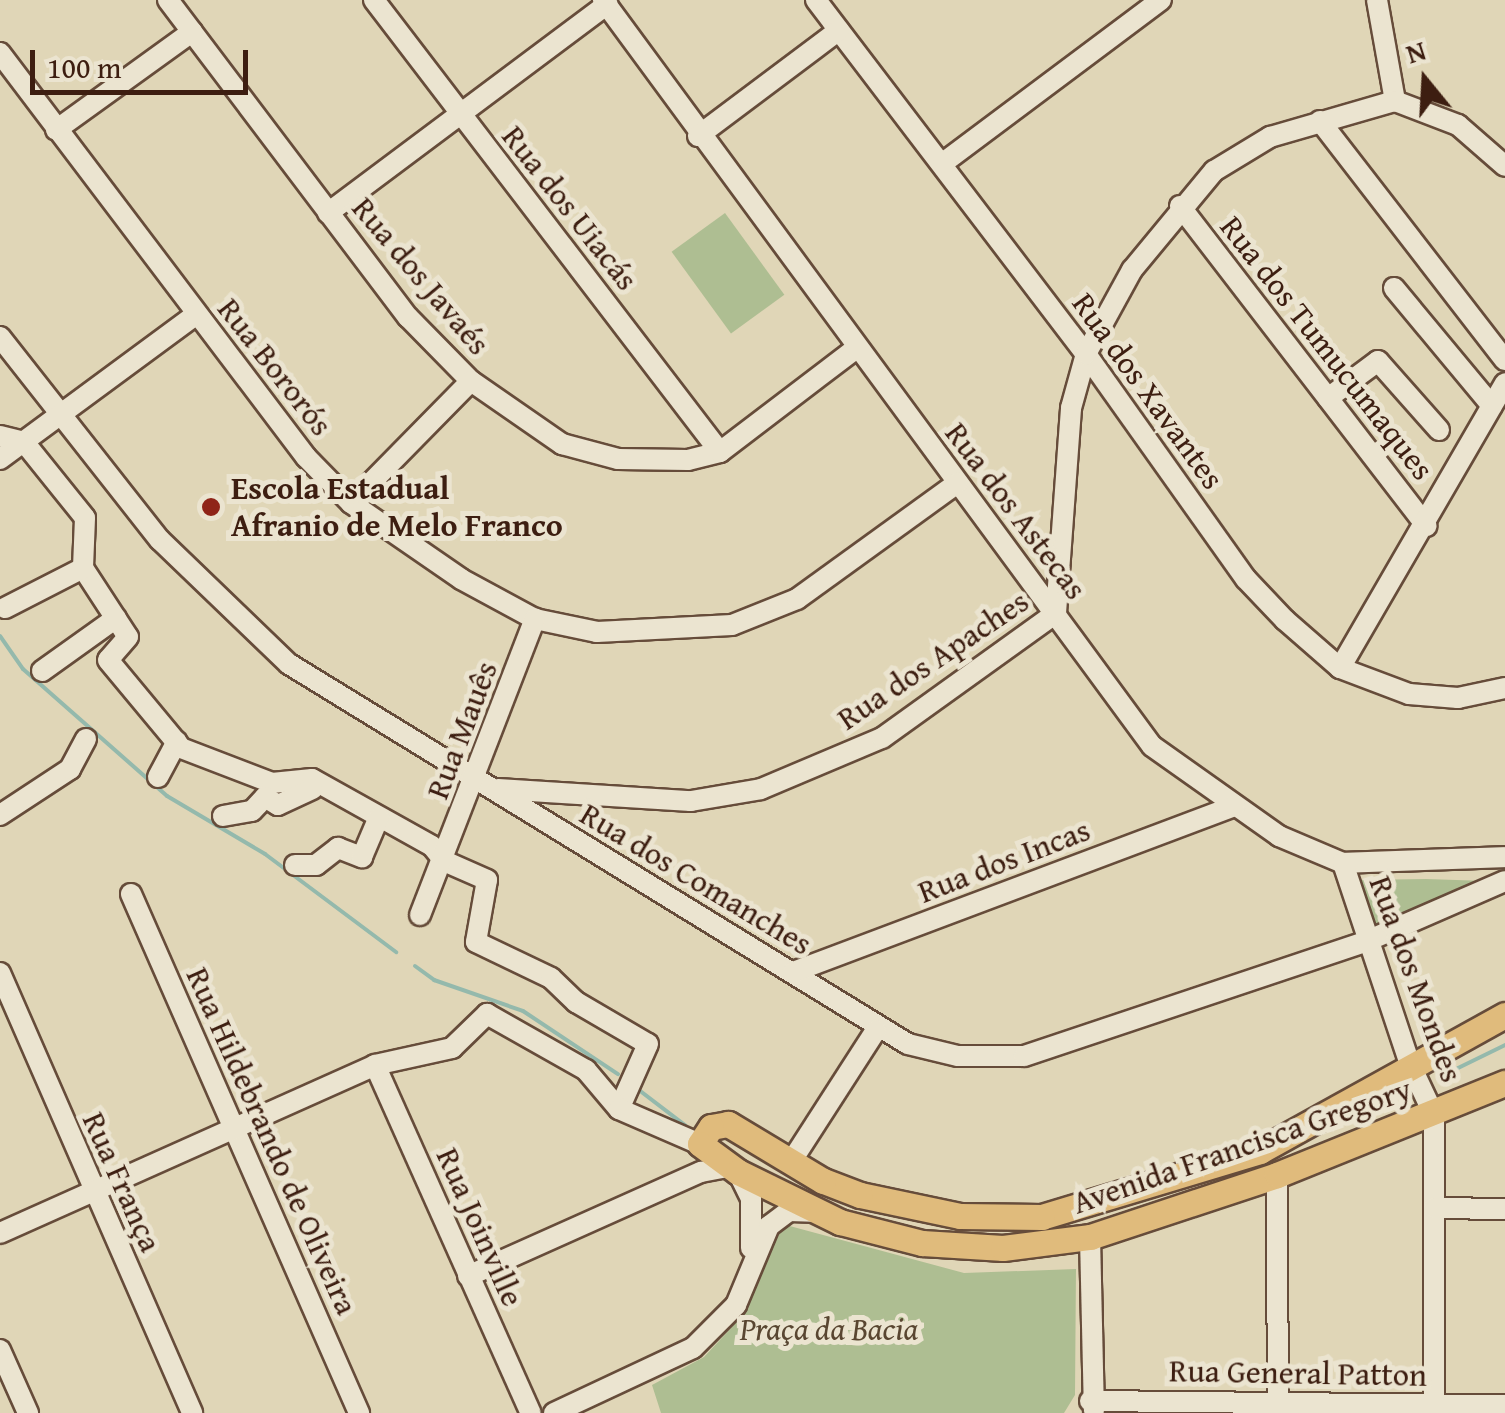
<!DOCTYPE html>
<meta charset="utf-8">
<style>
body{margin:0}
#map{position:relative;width:1505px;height:1413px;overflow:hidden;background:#e0d6b7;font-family:"Gentium Book Plus",serif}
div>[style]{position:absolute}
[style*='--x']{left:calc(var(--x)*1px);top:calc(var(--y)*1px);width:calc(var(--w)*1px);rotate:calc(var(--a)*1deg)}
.green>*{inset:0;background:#aebe92;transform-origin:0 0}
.stream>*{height:4px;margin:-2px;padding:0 2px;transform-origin:2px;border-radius:2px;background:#94b9ac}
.roads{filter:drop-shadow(2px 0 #664c3a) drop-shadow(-2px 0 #664c3a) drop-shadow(0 2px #664c3a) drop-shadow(0 -2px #664c3a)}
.minor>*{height:20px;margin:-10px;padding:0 10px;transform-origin:10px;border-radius:10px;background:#ebe4d0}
.major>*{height:25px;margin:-12.5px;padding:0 12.5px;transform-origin:12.5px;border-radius:12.5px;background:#e0bb7c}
.dots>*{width:28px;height:28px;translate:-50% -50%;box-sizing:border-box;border:5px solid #ebe4d0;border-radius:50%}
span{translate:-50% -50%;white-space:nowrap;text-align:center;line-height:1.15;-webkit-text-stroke:10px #ebe4d0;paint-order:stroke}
.street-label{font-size:32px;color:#3d1e11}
.poi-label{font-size:32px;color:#3d1e11;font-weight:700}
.left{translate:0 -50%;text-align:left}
.park-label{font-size:32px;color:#594631;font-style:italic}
.north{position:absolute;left:1375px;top:30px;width:100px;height:100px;-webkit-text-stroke:8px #ebe4d0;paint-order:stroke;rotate:342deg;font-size:28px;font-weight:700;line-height:40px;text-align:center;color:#3d1e11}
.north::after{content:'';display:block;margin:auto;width:35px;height:45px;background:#3d1e11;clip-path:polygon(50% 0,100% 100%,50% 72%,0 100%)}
.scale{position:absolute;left:30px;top:50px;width:218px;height:45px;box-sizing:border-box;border:5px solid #3d1e11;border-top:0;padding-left:12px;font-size:30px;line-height:35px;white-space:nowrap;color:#3d1e11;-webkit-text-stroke:8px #ebe4d0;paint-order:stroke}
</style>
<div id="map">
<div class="green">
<div style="left:725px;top:213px;width:101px;height:66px;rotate:54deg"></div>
<div style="clip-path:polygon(1426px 879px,1486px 881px,1376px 925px,1360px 880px)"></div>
<div style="clip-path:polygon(786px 1225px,964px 1273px,1076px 1269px,1075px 1395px,1064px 1413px,661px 1413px,652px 1385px,704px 1357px,746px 1312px,750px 1273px)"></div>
</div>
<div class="stream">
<div style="--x:0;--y:636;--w:40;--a:55.1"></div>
<div style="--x:23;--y:669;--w:192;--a:41.4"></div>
<div style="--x:167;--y:796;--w:114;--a:30.6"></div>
<div style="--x:265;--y:854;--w:164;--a:36.8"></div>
<div style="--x:415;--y:966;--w:24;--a:36"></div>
<div style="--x:434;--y:980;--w:94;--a:19.2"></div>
<div style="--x:523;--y:1011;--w:114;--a:33.6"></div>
<div style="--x:1454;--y:1070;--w:57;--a:-26.1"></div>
<div style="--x:635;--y:1087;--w:64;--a:37.4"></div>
</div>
<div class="roads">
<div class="minor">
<div style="--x:168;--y:0;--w:398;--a:52.9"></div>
<div style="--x:408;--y:317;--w:90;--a:45.5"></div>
<div style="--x:471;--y:381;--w:111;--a:34.7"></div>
<div style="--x:562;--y:444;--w:58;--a:15"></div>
<div style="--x:618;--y:459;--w:70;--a:0.8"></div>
<div style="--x:688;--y:460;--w:33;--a:-14"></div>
<div style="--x:720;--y:452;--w:170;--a:-37.3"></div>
<div style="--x:374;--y:0;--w:569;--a:52.57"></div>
<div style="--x:603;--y:0;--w:926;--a:53.65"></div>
<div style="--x:1152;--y:746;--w:156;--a:35.3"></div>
<div style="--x:1279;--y:836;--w:69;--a:22.9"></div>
<div style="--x:1343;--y:863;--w:162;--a:-2.1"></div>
<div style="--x:816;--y:0;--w:445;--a:52.7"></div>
<div style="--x:1086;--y:354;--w:276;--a:54.6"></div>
<div style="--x:1246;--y:579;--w:57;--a:46.4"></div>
<div style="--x:1285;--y:620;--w:73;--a:41.1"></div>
<div style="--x:1340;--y:668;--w:74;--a:20.6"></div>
<div style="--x:1409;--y:694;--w:49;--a:4.7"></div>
<div style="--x:1458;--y:698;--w:48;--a:-12"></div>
<div style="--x:1377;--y:0;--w:103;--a:79.9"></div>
<div style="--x:0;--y:53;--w:507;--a:52.86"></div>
<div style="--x:306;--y:457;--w:64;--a:45.6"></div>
<div style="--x:351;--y:503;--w:134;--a:34.6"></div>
<div style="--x:461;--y:579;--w:84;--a:28.4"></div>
<div style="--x:535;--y:619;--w:63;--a:11.8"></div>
<div style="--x:597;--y:632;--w:135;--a:-3"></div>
<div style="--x:732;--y:625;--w:70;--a:-21.8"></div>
<div style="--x:797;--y:599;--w:198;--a:-35.9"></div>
<div style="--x:1320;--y:121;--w:302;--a:52.3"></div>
<div style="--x:56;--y:130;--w:168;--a:-35.8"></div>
<div style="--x:698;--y:136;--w:176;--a:-36.9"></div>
<div style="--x:943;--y:163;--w:272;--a:-36.8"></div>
<div style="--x:1180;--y:206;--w:404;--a:52.4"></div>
<div style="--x:328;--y:213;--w:349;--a:-36.8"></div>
<div style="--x:1394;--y:288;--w:153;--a:50.3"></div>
<div style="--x:0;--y:337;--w:258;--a:51.8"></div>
<div style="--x:160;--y:540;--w:179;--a:43.9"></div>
<div style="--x:289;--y:664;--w:726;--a:31.55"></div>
<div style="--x:908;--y:1044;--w:51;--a:13.5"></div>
<div style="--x:958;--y:1056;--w:66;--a:0"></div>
<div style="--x:1024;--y:1056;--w:362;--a:-18.5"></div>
<div style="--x:1367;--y:941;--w:150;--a:-23.5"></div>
<div style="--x:1328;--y:398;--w:62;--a:-36.5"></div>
<div style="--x:1378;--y:361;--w:92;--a:48.5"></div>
<div style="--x:0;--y:436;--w:25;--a:14"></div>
<div style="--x:24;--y:442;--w:97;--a:51.2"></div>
<div style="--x:85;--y:518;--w:50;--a:92.3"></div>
<div style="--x:83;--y:568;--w:82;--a:56.9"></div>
<div style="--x:128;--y:637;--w:30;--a:131"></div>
<div style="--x:108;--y:660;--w:114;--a:50.3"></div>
<div style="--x:181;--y:748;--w:97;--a:21"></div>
<div style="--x:272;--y:783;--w:40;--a:-5.7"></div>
<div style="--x:312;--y:779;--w:137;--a:29.2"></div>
<div style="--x:432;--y:846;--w:19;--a:51"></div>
<div style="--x:444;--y:861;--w:47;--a:23.8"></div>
<div style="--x:487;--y:880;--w:63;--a:100.1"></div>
<div style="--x:476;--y:942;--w:83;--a:25.6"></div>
<div style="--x:551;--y:978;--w:35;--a:44"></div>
<div style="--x:576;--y:1002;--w:83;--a:30.3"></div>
<div style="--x:648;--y:1044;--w:71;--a:114"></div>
<div style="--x:0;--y:459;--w:242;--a:-36.4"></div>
<div style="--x:351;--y:503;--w:171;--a:-45.5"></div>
<div style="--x:5;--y:608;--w:88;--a:-27.1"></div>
<div style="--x:1340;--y:668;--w:329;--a:-59.9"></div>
<div style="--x:42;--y:671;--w:91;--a:-35.6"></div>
<div style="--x:158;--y:777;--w:40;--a:-62"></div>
<div style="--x:498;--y:789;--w:193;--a:3.6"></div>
<div style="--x:691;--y:801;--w:71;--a:-9.7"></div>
<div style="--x:761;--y:789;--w:131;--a:-22.9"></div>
<div style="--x:882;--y:738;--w:214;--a:-35.7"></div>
<div style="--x:1056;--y:613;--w:206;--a:-85.8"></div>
<div style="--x:1071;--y:408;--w:56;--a:-74.5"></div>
<div style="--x:1086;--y:354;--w:96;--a:-61.3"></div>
<div style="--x:1132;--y:270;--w:129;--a:-50.4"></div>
<div style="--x:1214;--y:171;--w:66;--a:-31.3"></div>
<div style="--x:1270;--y:137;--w:130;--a:-16.1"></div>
<div style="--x:1395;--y:101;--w:67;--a:20.9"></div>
<div style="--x:1458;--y:125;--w:62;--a:41.1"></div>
<div style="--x:0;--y:815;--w:84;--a:-33.3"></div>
<div style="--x:70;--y:769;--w:34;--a:-62"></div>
<div style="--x:223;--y:816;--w:29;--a:-10"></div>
<div style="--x:252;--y:811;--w:19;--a:-47"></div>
<div style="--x:265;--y:797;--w:15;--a:32"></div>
<div style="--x:278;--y:805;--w:38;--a:-25"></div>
<div style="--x:1343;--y:863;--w:212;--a:71.6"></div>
<div style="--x:1410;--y:1064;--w:56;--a:64.8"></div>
<div style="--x:1434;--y:1115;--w:298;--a:90"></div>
<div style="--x:295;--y:865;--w:21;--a:0"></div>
<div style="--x:316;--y:865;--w:28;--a:-38"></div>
<div style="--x:338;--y:848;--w:26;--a:21"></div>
<div style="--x:362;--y:857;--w:43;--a:-67"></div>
<div style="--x:131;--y:894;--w:567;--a:66.28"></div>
<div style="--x:420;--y:915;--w:318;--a:-68.8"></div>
<div style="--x:793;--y:972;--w:472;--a:-20.6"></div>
<div style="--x:0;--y:973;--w:480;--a:66.4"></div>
<div style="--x:375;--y:1065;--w:381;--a:65.9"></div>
<div style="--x:791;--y:1162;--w:157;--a:-57.2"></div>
<div style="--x:738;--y:1172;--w:30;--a:64"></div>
<div style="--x:751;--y:1199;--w:49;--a:90"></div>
<div style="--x:1277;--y:1175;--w:238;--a:89.8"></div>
<div style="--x:1434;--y:1208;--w:71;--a:0.8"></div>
<div style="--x:0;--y:1233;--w:411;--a:-24.1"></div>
<div style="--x:375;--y:1065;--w:79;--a:-12.4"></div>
<div style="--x:452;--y:1048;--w:49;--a:-44.2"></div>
<div style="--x:487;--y:1014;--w:114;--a:29.5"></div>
<div style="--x:586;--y:1070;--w:51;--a:49.8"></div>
<div style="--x:619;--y:1109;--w:88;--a:23.4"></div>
<div style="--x:1090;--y:1237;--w:174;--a:88.7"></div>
<div style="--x:468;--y:1276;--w:255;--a:-24.1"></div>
<div style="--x:701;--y:1172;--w:31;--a:-11"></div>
<div style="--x:0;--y:1350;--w:69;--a:66"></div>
<div style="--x:1090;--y:1401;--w:415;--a:0.6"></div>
<div style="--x:554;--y:1413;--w:153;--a:-25.1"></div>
<div style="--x:693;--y:1348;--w:61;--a:-45"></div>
<div style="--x:736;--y:1305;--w:86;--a:-67.3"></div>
<div style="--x:769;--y:1226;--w:25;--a:-37"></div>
<div style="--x:789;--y:1211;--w:24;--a:2"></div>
</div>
<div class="major">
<div style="--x:1505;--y:1015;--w:280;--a:151"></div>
<div style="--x:1260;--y:1151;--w:228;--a:163.2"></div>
<div style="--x:1042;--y:1217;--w:82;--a:-179.3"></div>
<div style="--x:960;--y:1216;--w:102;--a:-168.1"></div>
<div style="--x:860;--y:1195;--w:40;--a:-159"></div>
<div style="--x:823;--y:1181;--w:111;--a:-149"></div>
<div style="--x:728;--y:1124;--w:17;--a:170"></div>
<div style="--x:711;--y:1127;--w:20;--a:123"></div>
<div style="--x:700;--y:1144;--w:47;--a:36.4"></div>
<div style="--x:738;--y:1172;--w:114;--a:26.1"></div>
<div style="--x:840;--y:1222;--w:85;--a:14.4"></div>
<div style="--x:922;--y:1243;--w:81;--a:3.5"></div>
<div style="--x:1003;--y:1248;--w:88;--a:-7.2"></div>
<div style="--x:1090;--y:1237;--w:197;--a:-18.3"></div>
<div style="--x:1277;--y:1175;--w:246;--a:-22"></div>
</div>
</div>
<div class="dots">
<div style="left:211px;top:507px;background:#8f2418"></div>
</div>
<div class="street-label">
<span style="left:570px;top:208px;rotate:52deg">Rua dos Uiacás</span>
<span style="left:421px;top:276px;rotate:50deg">Rua dos Javaés</span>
<span style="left:1327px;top:348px;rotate:52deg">Rua dos Tumucumaques</span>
<span style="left:275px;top:367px;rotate:52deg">Rua Bororós</span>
<span style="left:1148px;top:391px;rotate:54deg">Rua dos Xavantes</span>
<span style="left:1016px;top:511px;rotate:53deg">Rua dos Astecas</span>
<span style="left:933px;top:660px;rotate:-34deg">Rua dos Apaches</span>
<span style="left:462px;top:730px;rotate:-69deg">Rua Mauês</span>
<span style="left:1004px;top:861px;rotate:-21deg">Rua dos Incas</span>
<span style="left:696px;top:879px;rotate:31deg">Rua dos Comanches</span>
<span style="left:1416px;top:979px;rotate:70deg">Rua dos Mondes</span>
<span style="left:272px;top:1141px;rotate:66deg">Rua Hildebrando de Oliveira</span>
<span style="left:1242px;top:1146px;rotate:-19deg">Avenida Francisca Gregory</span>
<span style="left:122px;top:1182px;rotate:66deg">Rua França</span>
<span style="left:480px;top:1227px;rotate:66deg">Rua Joinville</span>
<span style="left:1298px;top:1373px;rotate:1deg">Rua General Patton</span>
</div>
<div class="poi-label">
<span class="left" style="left:231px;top:507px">Escola Estadual<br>Afranio de Melo Franco</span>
</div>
<div class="park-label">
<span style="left:829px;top:1329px">Praça da Bacia</span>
</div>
<div class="north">N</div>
<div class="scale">100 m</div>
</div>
